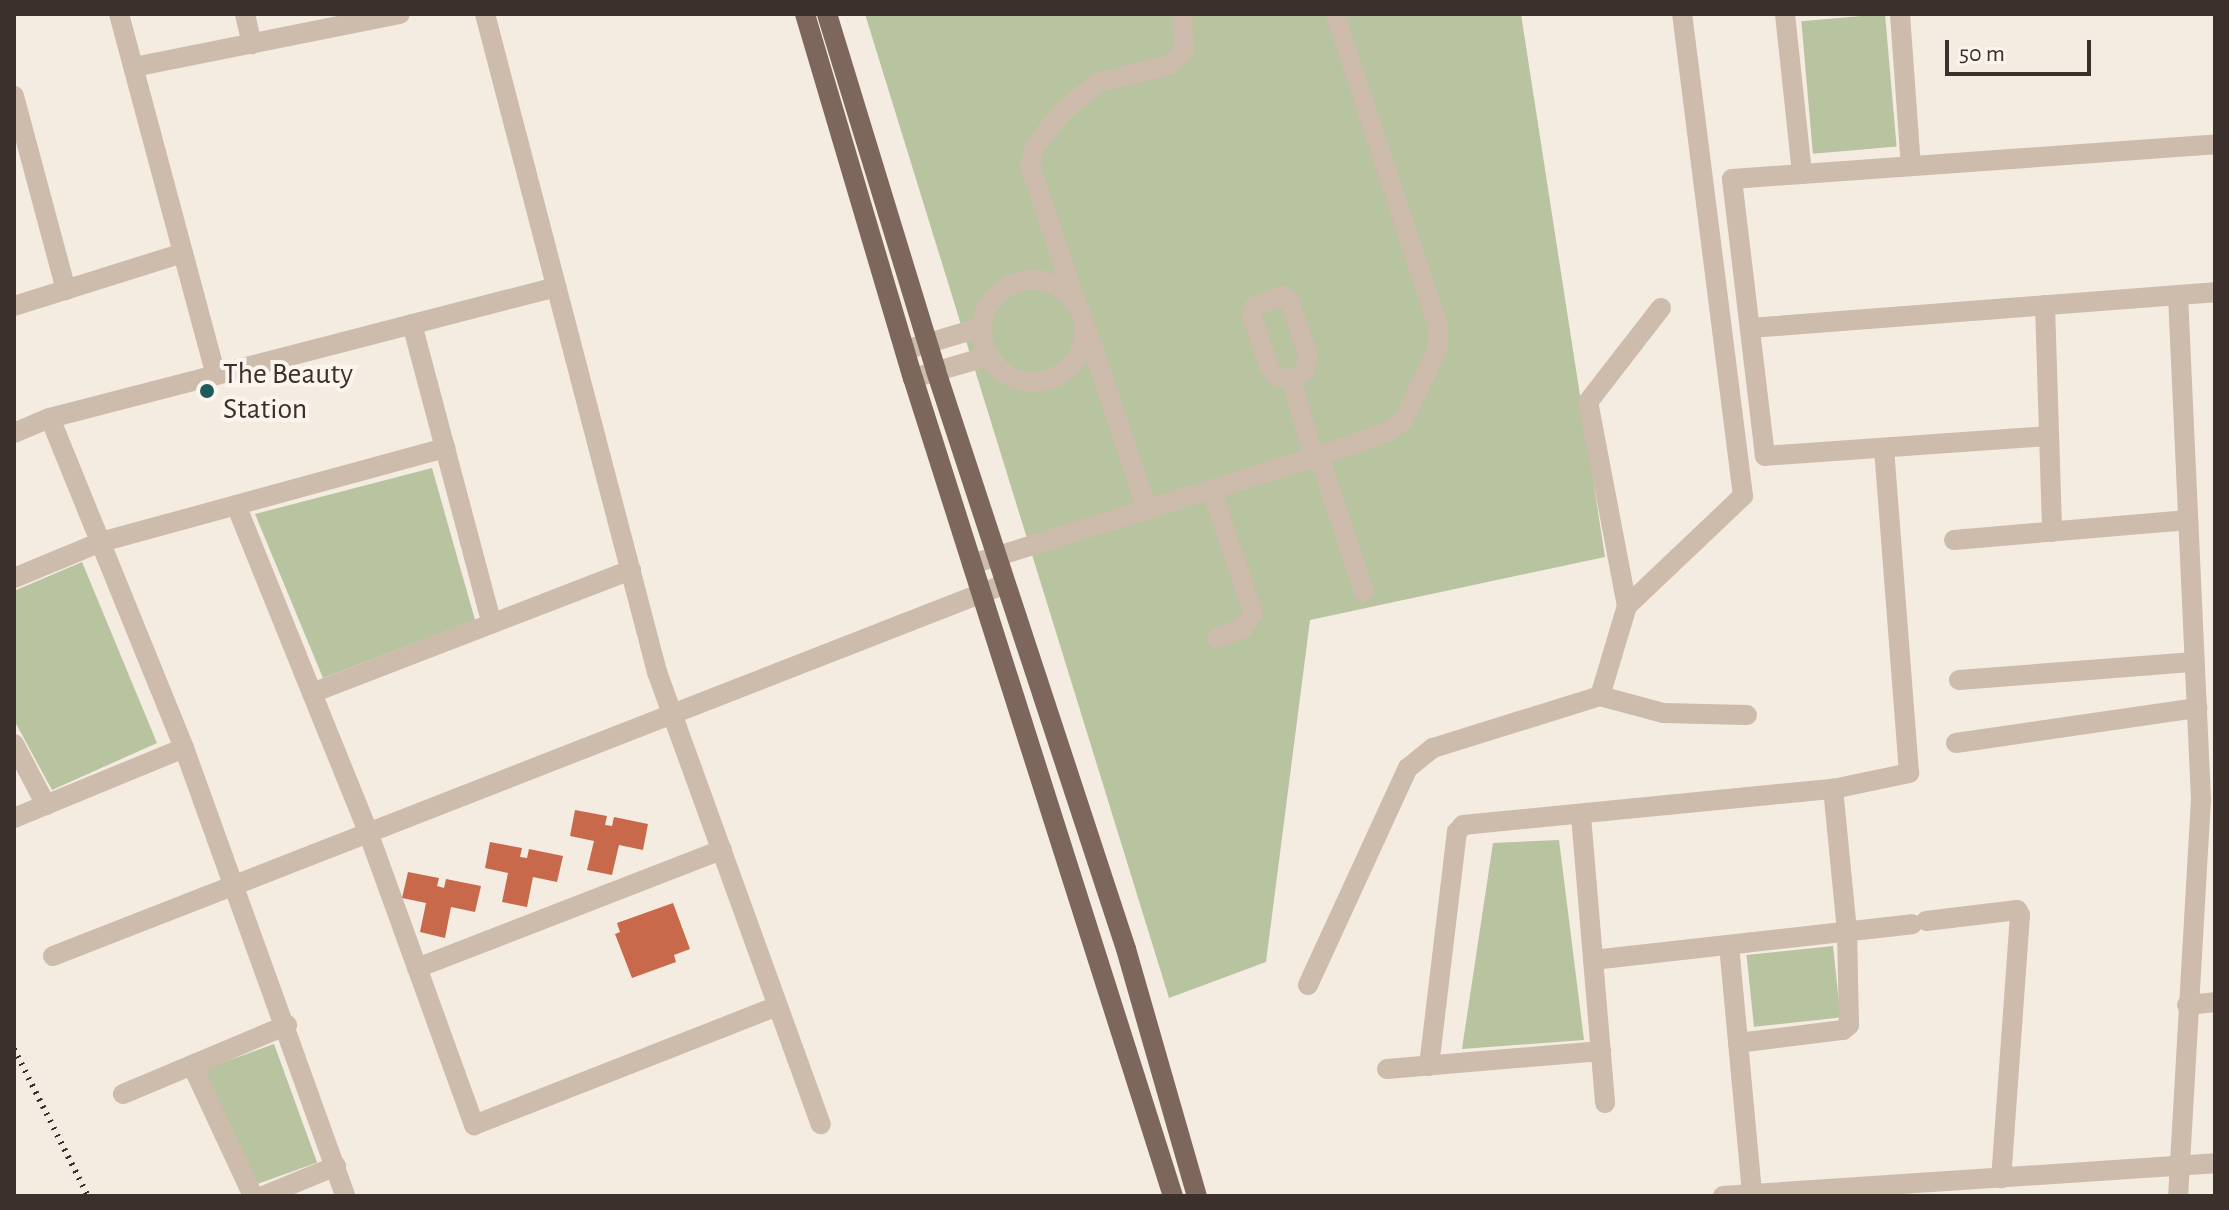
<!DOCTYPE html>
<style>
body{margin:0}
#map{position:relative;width:2229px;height:1210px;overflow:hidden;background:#f4ebe1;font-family:"Alegreya Sans",sans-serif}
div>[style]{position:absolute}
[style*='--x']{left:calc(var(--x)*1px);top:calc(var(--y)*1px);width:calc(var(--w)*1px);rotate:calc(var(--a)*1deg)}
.green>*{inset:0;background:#b8c4a0;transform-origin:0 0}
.building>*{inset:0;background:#c8694b}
.minor>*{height:20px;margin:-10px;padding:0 10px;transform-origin:10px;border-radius:10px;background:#cdbbac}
.minor>.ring{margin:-10px;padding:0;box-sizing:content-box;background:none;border:20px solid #cdbbac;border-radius:50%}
.major>*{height:20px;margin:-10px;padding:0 10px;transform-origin:10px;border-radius:10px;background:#7d675c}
.rail>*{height:6px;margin-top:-3px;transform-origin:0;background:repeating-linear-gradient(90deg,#3b302b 0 2px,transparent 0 8px)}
.dots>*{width:22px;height:22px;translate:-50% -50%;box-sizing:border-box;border:4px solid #fbf5ee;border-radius:50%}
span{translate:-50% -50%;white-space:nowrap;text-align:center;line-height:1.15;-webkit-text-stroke:8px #fbf5ee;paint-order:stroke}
.poi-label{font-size:30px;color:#3b302b}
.left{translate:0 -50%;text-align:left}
.frame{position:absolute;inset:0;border:16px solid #3b302b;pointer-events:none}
.scale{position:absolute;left:1945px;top:40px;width:146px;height:36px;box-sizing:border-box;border:4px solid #3b302b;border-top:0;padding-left:10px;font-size:24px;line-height:28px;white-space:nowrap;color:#3b302b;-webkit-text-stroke:6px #fbf5ee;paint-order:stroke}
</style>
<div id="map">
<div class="green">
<div style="clip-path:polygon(865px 14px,1521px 14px,1605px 557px,1310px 620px,1266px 962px,1169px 998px)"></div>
<div style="left:1885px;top:14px;width:133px;height:84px;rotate:85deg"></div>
<div style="clip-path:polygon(432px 468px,475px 620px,323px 678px,255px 514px)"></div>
<div style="clip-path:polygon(82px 562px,157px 743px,52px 790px,14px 720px,14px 591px)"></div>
<div style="clip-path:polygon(1559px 840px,1584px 1040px,1462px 1049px,1493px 843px)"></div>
<div style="left:1833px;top:946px;width:72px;height:87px;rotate:84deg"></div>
<div style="left:274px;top:1044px;width:126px;height:74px;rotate:70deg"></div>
</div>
<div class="building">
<div style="clip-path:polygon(575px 810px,607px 816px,605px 825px,612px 826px,614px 817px,648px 824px,643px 850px,619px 845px,612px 875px,587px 870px,594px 841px,570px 836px)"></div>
<div style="clip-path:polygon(490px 842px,522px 848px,520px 857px,527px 858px,529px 849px,563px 856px,557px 882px,533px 877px,527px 907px,502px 902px,508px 873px,485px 868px)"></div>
<div style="clip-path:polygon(408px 872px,439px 878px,437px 886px,444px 888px,446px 879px,481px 886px,475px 912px,451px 907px,445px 938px,420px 932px,426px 903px,402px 898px)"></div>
<div style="clip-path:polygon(673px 903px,690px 949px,674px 955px,676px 962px,632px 978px,615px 934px,620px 932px,617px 923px)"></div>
</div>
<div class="minor">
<div style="--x:119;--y:14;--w:374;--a:75"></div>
<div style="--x:245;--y:14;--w:31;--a:77"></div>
<div style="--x:485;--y:14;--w:680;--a:75.35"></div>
<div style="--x:657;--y:672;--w:481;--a:70.1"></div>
<div style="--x:1785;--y:14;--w:161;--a:83.9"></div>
<div style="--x:1900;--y:14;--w:152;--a:85.9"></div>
<div style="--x:134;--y:67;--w:271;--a:-11.3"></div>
<div style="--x:14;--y:96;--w:201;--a:75"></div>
<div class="ring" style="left:982px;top:280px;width:82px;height:82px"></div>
<div style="--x:2178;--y:295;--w:505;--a:87.39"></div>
<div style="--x:2201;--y:799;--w:398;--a:93.3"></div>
<div style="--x:1076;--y:302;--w:145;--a:-108.6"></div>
<div style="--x:1030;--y:165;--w:21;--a:-73"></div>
<div style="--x:1036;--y:145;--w:41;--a:-52"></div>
<div style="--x:1061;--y:113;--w:47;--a:-39.8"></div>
<div style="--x:1097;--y:83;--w:75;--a:-13.9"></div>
<div style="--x:1170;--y:65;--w:20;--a:-45"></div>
<div style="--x:1184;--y:51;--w:37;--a:-93"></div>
<div style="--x:2045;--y:305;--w:227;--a:88.2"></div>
<div style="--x:14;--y:306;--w:177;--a:-17.4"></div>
<div style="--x:412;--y:324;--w:310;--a:75.1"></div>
<div style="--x:1086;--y:327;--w:192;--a:71.5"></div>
<div style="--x:1750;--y:328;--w:466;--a:-4.4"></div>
<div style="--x:905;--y:350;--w:80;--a:-16.6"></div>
<div style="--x:913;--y:378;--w:79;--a:-16.1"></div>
<div style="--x:1292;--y:381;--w:17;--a:-40"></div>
<div style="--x:1305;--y:370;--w:15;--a:-79"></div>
<div style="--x:1308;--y:355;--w:57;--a:-108.4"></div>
<div style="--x:1290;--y:301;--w:9;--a:-148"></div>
<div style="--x:1282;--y:296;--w:29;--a:160"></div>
<div style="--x:1255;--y:306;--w:9;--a:108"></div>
<div style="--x:1252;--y:315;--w:55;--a:71.9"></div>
<div style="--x:1269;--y:367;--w:13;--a:48"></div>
<div style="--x:1278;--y:377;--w:15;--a:16"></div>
<div style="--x:1292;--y:381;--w:80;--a:74.1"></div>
<div style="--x:50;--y:418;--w:356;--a:67.9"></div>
<div style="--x:184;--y:748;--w:476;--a:70.2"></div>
<div style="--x:14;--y:433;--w:39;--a:-23"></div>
<div style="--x:50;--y:418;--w:523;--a:-14.51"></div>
<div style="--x:2049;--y:436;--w:285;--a:176"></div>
<div style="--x:1765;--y:456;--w:279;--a:-96.8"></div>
<div style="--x:1732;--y:179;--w:484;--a:-4.1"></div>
<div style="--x:1319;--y:456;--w:143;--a:71.7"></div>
<div style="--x:1211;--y:489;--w:131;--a:71.3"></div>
<div style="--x:1253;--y:613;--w:18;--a:124"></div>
<div style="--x:1243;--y:628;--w:28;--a:159"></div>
<div style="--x:236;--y:505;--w:353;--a:68"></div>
<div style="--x:368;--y:832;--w:312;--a:70.1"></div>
<div style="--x:474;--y:1125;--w:326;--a:-21.4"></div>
<div style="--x:1954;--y:540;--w:235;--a:-4.9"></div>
<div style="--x:972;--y:564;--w:363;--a:-17.3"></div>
<div style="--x:1319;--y:456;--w:72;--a:-19.4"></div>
<div style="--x:1387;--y:432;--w:21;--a:-35"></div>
<div style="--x:1404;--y:420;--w:81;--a:-65"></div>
<div style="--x:1438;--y:347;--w:22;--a:-90"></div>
<div style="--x:1438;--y:325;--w:328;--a:-108.3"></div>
<div style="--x:14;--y:578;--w:94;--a:-22.5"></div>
<div style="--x:101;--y:542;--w:357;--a:-15.3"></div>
<div style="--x:1627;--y:606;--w:208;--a:-100.8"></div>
<div style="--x:1588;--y:402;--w:119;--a:-52.2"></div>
<div style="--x:1959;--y:680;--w:236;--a:-4.4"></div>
<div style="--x:312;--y:693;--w:342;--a:-21.1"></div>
<div style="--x:1600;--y:696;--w:94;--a:-73.3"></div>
<div style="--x:1627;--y:606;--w:160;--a:-43.5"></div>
<div style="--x:1743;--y:496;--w:486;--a:-97.2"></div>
<div style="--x:1956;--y:743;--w:244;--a:-8.3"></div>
<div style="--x:14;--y:744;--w:69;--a:62.3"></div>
<div style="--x:1581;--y:816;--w:288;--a:85.2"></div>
<div style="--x:14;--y:818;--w:184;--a:-22.4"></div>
<div style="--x:1926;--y:921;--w:92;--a:-6.9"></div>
<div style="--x:2017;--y:910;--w:6;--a:59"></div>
<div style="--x:2020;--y:915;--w:264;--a:94.1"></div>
<div style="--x:1729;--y:945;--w:250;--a:84.7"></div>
<div style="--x:53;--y:956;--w:1022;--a:-21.34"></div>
<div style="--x:1593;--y:960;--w:321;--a:-6.4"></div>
<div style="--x:417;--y:968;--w:327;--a:-21.2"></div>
<div style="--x:1308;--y:985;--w:239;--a:-65.3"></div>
<div style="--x:1408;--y:768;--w:32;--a:-39"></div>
<div style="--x:1433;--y:748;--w:175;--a:-17.3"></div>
<div style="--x:1600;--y:696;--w:65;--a:15.1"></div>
<div style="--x:1663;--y:713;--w:84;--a:1.4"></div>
<div style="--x:2187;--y:1005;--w:28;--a:-6"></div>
<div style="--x:1738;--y:1043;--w:106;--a:-7.1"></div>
<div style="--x:1843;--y:1030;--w:8;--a:-40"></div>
<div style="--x:1849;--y:1025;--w:94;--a:-91.2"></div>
<div style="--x:1847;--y:931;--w:143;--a:-95.6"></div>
<div style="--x:192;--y:1065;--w:145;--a:65"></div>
<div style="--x:1429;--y:1066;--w:236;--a:-83.2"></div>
<div style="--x:1457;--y:832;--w:9;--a:-49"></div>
<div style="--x:1463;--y:825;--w:372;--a:-5.6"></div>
<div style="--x:1833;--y:789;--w:78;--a:-11.9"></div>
<div style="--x:1909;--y:773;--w:326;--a:-94.4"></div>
<div style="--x:1387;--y:1069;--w:215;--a:-4.8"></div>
<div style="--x:123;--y:1094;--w:178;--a:-22.8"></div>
<div style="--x:263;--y:1196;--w:79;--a:-22.3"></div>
<div style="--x:1723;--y:1196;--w:493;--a:-3.8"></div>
</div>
<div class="major">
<div style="--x:805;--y:14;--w:380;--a:73.5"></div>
<div style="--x:913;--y:378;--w:858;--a:72.37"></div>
<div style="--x:827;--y:14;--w:373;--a:73"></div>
<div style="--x:936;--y:371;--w:608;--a:71.8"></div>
<div style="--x:1126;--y:949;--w:257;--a:74"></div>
</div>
<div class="rail">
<div style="--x:14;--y:1049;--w:165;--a:63.3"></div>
</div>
<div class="dots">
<div style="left:207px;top:391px;background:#1f5a5e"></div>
</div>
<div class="poi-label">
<span class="left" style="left:223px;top:391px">The Beauty<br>Station</span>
</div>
<div class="frame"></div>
<div class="scale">50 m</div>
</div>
